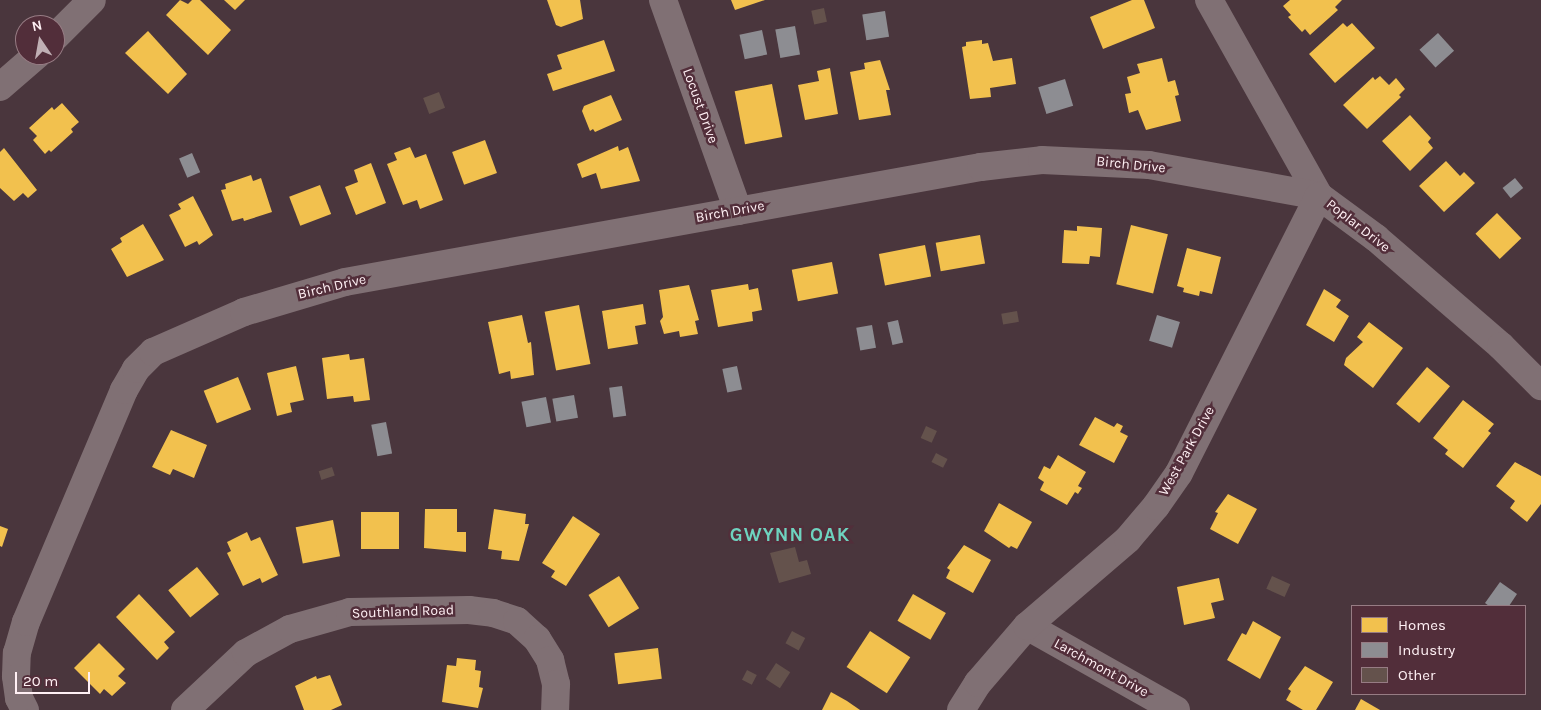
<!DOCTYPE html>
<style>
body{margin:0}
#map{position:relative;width:1541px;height:710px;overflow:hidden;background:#4a363d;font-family:Karla,sans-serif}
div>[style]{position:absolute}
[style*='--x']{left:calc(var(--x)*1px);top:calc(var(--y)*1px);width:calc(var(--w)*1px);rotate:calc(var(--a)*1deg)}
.homes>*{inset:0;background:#f2c14e;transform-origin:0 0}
.industry>*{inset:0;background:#8d8d92;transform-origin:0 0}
.building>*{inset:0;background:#64524c;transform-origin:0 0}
.street>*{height:28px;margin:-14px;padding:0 14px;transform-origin:14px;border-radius:14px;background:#807074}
span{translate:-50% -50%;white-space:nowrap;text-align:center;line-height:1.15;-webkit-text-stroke:5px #522e3a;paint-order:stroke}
.street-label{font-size:14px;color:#fff0f4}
.district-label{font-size:19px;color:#6ed3bf;font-weight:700;letter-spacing:1px}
.legend{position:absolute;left:1351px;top:605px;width:175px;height:90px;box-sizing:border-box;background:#522e3a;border:1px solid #977c84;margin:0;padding:6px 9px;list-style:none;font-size:15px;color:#fff0f4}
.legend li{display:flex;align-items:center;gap:10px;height:25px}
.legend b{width:25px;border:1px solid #977c84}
.north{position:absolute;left:15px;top:15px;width:50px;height:50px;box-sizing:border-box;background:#522e3a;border:1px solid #977c84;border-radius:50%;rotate:348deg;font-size:14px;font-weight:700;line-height:20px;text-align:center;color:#fff0f4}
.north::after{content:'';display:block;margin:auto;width:18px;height:22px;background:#c0afb4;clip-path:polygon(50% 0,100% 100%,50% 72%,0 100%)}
.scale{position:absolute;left:15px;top:672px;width:75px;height:22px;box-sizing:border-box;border:2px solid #fff0f4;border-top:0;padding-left:6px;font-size:15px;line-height:18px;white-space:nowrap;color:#fff0f4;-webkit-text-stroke:4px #522e3a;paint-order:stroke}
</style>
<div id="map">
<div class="homes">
<div style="clip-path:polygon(180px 0,188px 4px,192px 0,200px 0,231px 30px,208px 55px,166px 15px)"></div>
<div style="clip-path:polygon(224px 0,245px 0,235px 10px)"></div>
<div style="clip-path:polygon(547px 0,580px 0,583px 19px,561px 27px,556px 25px)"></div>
<div style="clip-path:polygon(731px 0,765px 0,735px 10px)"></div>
<div style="clip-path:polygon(1132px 0,1144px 0,1155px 28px,1103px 49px,1090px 17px)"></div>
<div style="clip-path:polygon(1290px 0,1342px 0,1335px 7px,1338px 10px,1310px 35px,1305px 29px,1302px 32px,1288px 17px,1291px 15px,1283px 6px)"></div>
<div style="clip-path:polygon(1343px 23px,1347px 27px,1352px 23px,1375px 48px,1335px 83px,1309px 54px)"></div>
<div style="clip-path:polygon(148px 31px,187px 74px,168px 94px,125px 53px)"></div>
<div style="clip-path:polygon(604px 40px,615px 71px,553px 91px,547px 74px,562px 69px,557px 55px)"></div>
<div style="clip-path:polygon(982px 40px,982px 44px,988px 43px,993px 61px,1012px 58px,1016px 84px,990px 88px,991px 97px,970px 99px,962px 47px,966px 46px,966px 42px)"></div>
<div style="clip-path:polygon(1162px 58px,1168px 82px,1175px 80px,1179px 95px,1175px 96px,1181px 121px,1146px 130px,1138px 110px,1129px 113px,1125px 94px,1131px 93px,1127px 77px,1140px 73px,1137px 64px)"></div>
<div style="clip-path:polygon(880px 60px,890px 90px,886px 90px,891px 115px,859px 120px,850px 72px,865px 69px,864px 63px)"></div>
<div style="clip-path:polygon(830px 68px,838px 114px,805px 120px,798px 85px,819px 81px,817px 71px)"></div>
<div style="clip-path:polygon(1380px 76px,1389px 85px,1396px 78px,1405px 89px,1399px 95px,1401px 97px,1367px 129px,1343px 105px,1373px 77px,1375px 80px)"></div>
<div style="left:772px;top:84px;width:54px;height:38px;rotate:79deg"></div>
<div style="clip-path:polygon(611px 95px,622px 120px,595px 132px,593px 129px,590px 131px,582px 111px,584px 106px)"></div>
<div style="clip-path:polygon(62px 103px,79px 122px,71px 129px,73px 132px,51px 152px,49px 150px,45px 154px,33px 140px,37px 136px,29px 128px,52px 107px,54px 110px)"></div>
<div style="clip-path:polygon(1410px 115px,1431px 138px,1428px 142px,1433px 148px,1410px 171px,1382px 141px)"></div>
<div style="left:485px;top:140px;width:35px;height:35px;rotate:70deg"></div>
<div style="clip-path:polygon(618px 146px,619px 151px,628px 147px,640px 181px,601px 189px,596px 173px,582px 178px,577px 164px)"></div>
<div style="clip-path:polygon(410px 147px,415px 158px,426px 154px,443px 200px,420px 209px,417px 200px,403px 205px,387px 164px,397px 160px,394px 153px)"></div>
<div style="clip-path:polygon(4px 148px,37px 190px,28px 198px,23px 193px,14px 201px,0 188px,0 152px)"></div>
<div style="clip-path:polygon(1446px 161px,1460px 176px,1464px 172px,1475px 183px,1444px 212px,1419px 186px)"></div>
<div style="clip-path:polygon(371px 163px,386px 203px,356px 215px,345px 187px,358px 182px,354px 170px)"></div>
<div style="clip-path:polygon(251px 175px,253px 181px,261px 178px,272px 212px,244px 221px,243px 218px,232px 221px,221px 190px,226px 189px,225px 184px)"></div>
<div style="left:320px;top:185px;width:31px;height:33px;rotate:69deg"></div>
<div style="clip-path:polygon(193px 196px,213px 235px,199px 245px,197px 241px,185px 247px,169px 215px,181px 209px,178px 204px)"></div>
<div style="left:1497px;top:213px;width:35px;height:30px;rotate:46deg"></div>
<div style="clip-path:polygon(143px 224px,164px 260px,127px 277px,111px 249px,122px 242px,120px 238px)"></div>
<div style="left:1131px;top:225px;width:38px;height:61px;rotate:14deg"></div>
<div style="clip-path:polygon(1077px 226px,1102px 228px,1100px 257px,1090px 256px,1089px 264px,1062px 263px,1064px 230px,1077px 231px)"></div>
<div style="left:980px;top:235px;width:29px;height:45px;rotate:80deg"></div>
<div style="left:925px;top:245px;width:32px;height:47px;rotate:79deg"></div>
<div style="clip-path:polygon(1187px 248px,1221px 257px,1212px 294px,1200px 291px,1199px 296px,1183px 292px,1184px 288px,1177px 286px)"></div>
<div style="left:832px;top:262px;width:32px;height:41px;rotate:79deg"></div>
<div style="clip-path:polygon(748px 284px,749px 290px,758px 288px,762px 310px,752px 312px,753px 321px,718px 327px,711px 290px)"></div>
<div style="clip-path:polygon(689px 285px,699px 320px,695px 321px,698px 334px,680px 337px,679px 331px,664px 334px,660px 321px,663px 317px,659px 290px)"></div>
<div style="clip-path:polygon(1324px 289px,1341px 300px,1336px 307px,1349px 316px,1334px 342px,1306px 325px)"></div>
<div style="clip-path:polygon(643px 304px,646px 324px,635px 326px,638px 344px,608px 349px,602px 311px)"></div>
<div style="left:579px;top:305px;width:60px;height:35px;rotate:79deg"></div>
<div style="clip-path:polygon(522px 315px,528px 343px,531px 342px,534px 375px,511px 379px,510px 371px,499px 374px,488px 322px)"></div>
<div style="clip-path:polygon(1369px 322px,1403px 348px,1373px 388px,1344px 365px,1346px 358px,1363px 342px,1357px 337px)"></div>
<div style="clip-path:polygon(349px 354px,350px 360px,364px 358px,370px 400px,354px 402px,353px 396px,327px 399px,322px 358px)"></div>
<div style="clip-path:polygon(296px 366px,304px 400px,290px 403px,292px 412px,277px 416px,267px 373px)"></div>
<div style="left:1427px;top:367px;width:30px;height:48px;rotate:40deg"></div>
<div style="left:238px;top:377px;width:35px;height:37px;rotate:68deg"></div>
<div style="clip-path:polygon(1463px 400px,1494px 424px,1488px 431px,1491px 433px,1463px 468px,1445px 454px,1448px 450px,1433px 438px)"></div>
<div style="clip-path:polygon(1095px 417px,1114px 427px,1117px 423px,1123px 426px,1120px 432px,1128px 436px,1114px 463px,1079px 445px)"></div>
<div style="clip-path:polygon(171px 430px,207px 445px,194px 478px,173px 469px,170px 475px,152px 467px)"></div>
<div style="clip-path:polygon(1058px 455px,1086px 472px,1078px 486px,1082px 488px,1078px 494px,1075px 492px,1067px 505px,1040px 490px,1044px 482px,1038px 478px,1044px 466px,1050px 469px)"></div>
<div style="clip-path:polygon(1515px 462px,1541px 476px,1541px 504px,1527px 522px,1510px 508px,1515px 501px,1496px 486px)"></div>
<div style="clip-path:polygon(1228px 494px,1257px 509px,1238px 544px,1210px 529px,1218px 513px,1215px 512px)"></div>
<div style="clip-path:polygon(999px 503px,1032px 522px,1017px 549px,1011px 546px,1009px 548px,984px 531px)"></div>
<div style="clip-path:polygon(425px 509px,457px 509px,457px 532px,466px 532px,466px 552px,424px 548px)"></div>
<div style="clip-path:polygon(494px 509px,526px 514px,525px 524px,529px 524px,519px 561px,501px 559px,502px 551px,488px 549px)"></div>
<div style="left:361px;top:512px;width:38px;height:37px"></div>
<div style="clip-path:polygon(573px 516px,600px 534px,566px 586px,551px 577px,555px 571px,542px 563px)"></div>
<div style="left:333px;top:520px;width:37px;height:38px;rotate:79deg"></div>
<div style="clip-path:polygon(0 526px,8px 529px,2px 547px,0 546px)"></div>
<div style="clip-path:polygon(247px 532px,251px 541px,260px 537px,278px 575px,262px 583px,260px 578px,243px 586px,227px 553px,231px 551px,227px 542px)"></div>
<div style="clip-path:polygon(964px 545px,991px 560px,973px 593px,946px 578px,950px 570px,947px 568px)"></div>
<div style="left:197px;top:567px;width:35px;height:37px;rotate:51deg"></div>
<div style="left:619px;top:576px;width:38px;height:36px;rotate:58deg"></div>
<div style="clip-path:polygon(1219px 578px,1224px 600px,1211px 603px,1215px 618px,1184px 625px,1177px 587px)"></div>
<div style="clip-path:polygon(139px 594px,175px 632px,164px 642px,169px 648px,157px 660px,116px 617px)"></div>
<div style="left:913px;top:594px;width:38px;height:31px;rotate:30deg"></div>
<div style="clip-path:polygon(1253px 621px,1281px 637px,1260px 679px,1227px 660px,1242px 633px,1246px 635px)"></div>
<div style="left:870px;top:631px;width:48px;height:43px;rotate:33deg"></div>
<div style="clip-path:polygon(99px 643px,125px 669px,118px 676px,126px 683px,112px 696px,104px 689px,100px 694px,74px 668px)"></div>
<div style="left:658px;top:648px;width:31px;height:44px;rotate:83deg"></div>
<div style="clip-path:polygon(457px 658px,476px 660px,475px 670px,481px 671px,479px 687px,483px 688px,478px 708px,442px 702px,447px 665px,456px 666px)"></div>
<div style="clip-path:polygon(1305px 666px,1333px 682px,1316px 710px,1303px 710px,1286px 700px,1291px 691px,1288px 689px)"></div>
<div style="clip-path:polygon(330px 675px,342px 705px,331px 710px,304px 710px,295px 686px,316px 676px,317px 679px)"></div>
<div style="clip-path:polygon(831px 692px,847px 701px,860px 710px,822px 710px)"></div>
<div style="clip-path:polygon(1361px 699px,1380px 710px,1355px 710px)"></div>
</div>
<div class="industry">
<div style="left:885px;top:11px;width:26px;height:23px;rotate:81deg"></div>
<div style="left:795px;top:26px;width:29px;height:20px;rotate:80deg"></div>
<div style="left:762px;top:30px;width:25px;height:23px;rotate:78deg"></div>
<div style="left:1438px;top:33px;width:24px;height:25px;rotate:48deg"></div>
<div style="left:1065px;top:79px;width:28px;height:28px;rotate:73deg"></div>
<div style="left:192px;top:153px;width:21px;height:14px;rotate:67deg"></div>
<div style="left:1515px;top:178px;width:13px;height:16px;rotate:51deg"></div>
<div style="left:1157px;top:315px;width:24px;height:27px;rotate:17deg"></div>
<div style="left:898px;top:320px;width:23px;height:11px;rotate:77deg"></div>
<div style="left:872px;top:325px;width:23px;height:16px;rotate:80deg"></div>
<div style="left:737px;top:366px;width:24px;height:15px;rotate:78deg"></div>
<div style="left:622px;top:386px;width:30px;height:13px;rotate:82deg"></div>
<div style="left:574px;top:395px;width:23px;height:22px;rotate:80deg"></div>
<div style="left:546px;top:397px;width:26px;height:25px;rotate:79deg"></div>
<div style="left:386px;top:422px;width:32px;height:15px;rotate:79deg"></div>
<div style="clip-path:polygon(1500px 582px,1517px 594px,1509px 606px,1489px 606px,1485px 603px)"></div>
</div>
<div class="building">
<div style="left:824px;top:8px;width:14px;height:13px;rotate:78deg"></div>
<div style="left:439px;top:92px;width:17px;height:17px;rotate:69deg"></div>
<div style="left:1017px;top:311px;width:11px;height:16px;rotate:80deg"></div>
<div style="left:926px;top:426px;width:12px;height:13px;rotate:24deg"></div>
<div style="left:936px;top:453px;width:13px;height:10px;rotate:27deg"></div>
<div style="left:332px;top:467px;width:9px;height:14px;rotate:72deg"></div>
<div style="clip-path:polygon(795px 547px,799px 562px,807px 560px,811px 574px,779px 583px,770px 553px)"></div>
<div style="left:1272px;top:576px;width:20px;height:14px;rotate:24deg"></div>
<div style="left:792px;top:631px;width:15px;height:14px;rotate:28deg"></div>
<div style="left:776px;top:663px;width:17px;height:19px;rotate:33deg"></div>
<div style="left:747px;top:670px;width:11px;height:11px;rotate:27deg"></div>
</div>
<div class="street">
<div style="--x:663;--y:0;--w:224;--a:70.4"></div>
<div style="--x:1209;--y:0;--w:225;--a:60.7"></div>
<div style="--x:1319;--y:196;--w:71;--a:36.4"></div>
<div style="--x:1376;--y:238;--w:165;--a:40.8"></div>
<div style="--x:1501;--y:346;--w:57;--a:45"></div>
<div style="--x:55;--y:37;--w:52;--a:-45"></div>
<div style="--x:0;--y:87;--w:49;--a:-40.9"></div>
<div style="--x:1027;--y:626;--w:171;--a:29.4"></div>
<div style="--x:25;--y:710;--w:13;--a:-117"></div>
<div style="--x:19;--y:698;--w:22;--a:-98"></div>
<div style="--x:16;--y:676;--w:23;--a:-88"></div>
<div style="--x:17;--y:653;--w:32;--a:-74"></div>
<div style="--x:26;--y:622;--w:252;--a:-67.1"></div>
<div style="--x:124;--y:390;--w:24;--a:-60"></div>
<div style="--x:136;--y:369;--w:24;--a:-45"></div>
<div style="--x:153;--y:352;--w:99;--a:-23.7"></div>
<div style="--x:244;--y:312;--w:105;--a:-16.5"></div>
<div style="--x:345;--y:282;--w:646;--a:-10.25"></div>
<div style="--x:981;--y:167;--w:61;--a:-6.5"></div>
<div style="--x:1042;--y:160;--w:107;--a:2.7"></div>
<div style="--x:1149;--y:165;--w:173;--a:10.3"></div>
<div style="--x:185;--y:710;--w:83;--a:-43.1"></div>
<div style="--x:246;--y:653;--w:50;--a:-28.6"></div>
<div style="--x:290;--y:629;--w:62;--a:-15.8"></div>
<div style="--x:350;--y:612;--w:119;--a:-1"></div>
<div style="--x:469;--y:610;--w:24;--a:7"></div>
<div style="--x:493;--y:613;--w:25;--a:18"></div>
<div style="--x:517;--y:621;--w:27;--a:42"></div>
<div style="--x:537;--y:639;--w:25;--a:58"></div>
<div style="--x:550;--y:660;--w:25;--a:76"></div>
<div style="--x:556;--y:684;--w:26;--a:92"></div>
<div style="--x:961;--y:710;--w:32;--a:-58"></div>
<div style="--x:978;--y:683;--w:75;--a:-49.3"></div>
<div style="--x:1027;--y:626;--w:133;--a:-40.7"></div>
<div style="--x:1128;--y:539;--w:43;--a:-49.7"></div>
<div style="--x:1156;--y:506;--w:40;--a:-55.1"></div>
<div style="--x:1179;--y:473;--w:310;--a:-63.2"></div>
</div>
<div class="street-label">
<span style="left:700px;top:106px;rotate:70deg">Locust Drive</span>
<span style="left:1131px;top:165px;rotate:6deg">Birch Drive</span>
<span style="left:730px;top:212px;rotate:-10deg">Birch Drive</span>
<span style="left:1358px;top:226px;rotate:38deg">Poplar Drive</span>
<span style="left:332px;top:287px;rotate:-13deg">Birch Drive</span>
<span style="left:1187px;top:451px;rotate:-61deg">West Park Drive</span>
<span style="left:403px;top:612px;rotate:-2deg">Southland Road</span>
<span style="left:1101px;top:668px;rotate:29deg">Larchmont Drive</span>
</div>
<div class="district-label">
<span style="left:790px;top:536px">GWYNN OAK</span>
</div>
<ul class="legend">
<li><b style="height:14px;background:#f2c14e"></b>Homes</li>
<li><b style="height:14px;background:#8d8d92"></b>Industry</li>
<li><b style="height:14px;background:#64524c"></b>Other</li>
</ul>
<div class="north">N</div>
<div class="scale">20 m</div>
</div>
